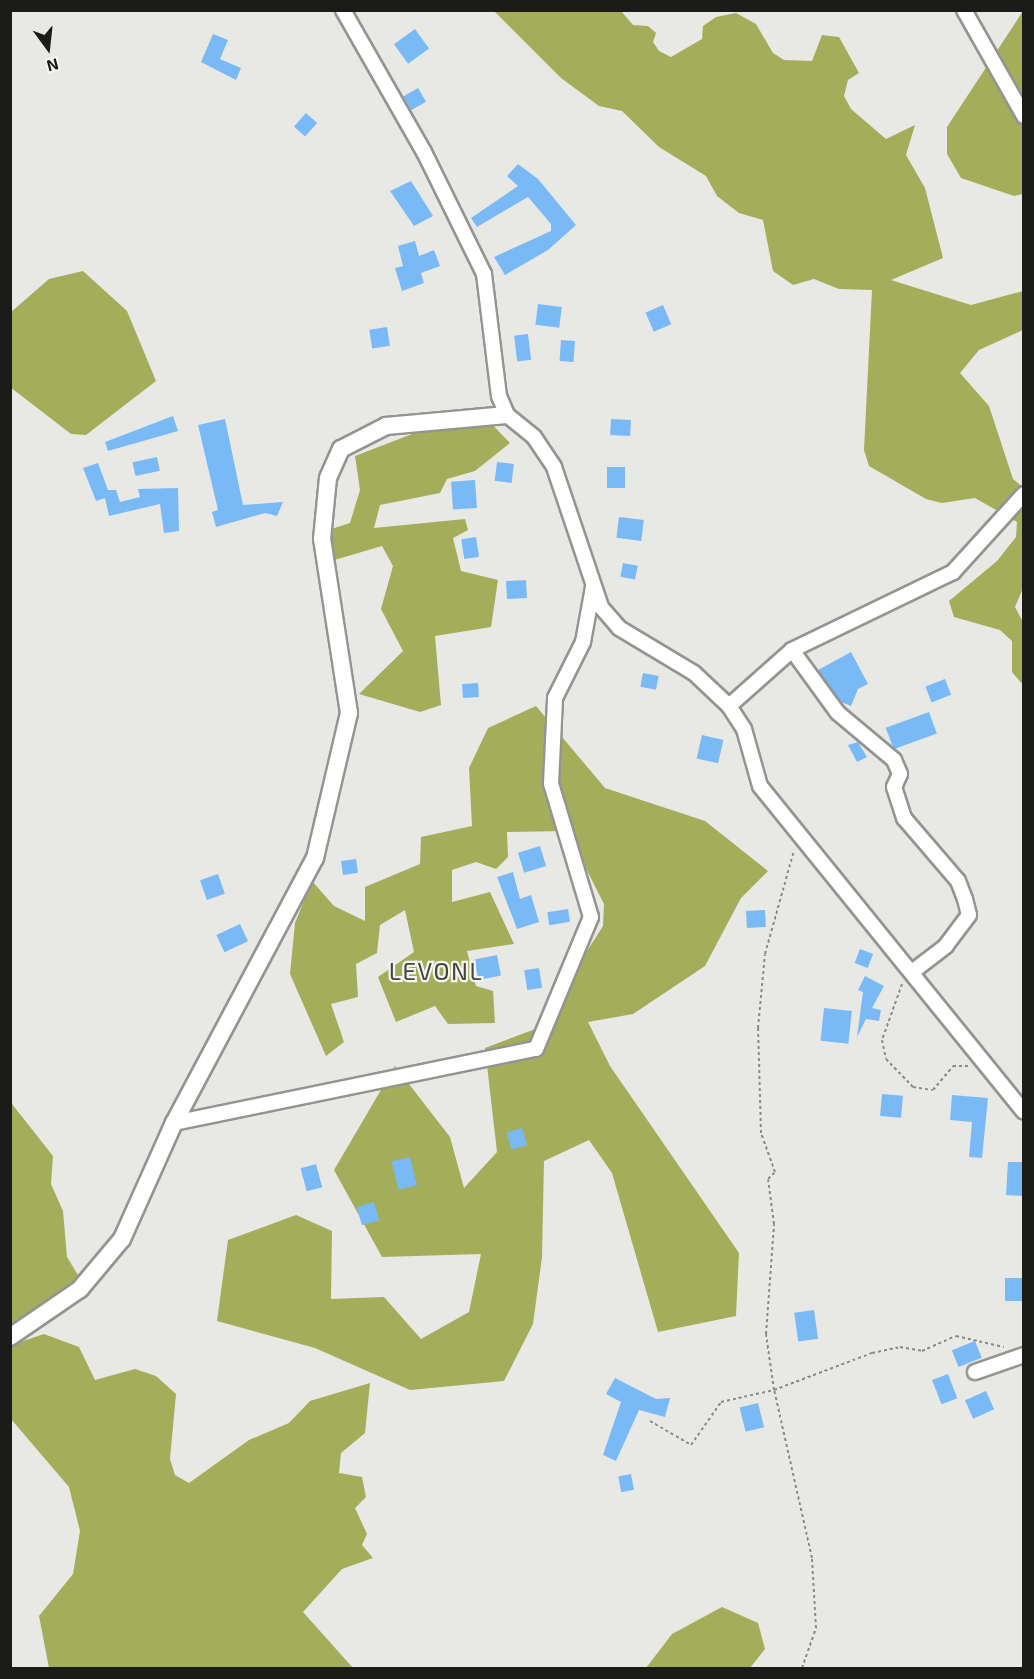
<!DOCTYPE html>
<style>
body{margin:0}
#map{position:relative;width:1034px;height:1679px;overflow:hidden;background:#e8e9e5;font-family:"Exo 2",sans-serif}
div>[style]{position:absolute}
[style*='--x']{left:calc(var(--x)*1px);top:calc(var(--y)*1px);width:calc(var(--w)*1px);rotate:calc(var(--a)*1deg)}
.forest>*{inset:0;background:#a4ad59}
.building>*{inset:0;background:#79baf6;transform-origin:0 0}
.path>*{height:2px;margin-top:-1px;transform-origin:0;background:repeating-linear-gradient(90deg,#8a8b88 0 3px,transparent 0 6px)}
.roads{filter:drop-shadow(2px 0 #949591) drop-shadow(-2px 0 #949591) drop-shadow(0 2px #949591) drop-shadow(0 -2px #949591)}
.minor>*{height:14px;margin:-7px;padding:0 7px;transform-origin:7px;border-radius:7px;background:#fff}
.tertiary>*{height:16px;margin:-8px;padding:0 8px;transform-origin:8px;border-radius:8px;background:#fff}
span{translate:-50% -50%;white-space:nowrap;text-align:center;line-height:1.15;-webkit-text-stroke:4.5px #f5f6f2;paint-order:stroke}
.quarter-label{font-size:24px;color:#444541;letter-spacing:1.5px}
.frame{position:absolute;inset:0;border:12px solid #1b1c1a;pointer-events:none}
.north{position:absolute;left:18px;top:18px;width:60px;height:60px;-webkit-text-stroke:4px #f5f6f2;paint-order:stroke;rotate:165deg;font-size:16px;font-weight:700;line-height:24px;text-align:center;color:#1b1c1a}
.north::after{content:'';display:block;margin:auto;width:21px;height:27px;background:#1b1c1a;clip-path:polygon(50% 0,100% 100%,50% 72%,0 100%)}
</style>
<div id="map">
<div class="forest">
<div style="clip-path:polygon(494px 11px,621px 11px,633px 25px,648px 26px,656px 33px,653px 42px,659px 51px,671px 57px,702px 39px,703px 26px,716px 17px,736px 13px,756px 24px,773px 53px,784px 60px,812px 61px,822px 35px,839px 37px,859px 73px,848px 80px,844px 96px,851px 109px,886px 139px,915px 125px,906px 155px,925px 188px,943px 258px,891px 280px,971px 305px,1023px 291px,1023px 330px,979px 350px,960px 373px,989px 406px,1013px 479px,1023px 487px,1023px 588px,1015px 607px,1023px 622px,1023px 685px,1012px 672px,1012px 641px,1000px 630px,954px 617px,949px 601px,997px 561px,1016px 537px,1017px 522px,975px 498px,942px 503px,926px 499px,869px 466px,864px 450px,872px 290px,839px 289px,814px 279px,793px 285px,773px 271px,763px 220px,739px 213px,717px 196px,706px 176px,659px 147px,622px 111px,599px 106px,561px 78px)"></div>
<div style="clip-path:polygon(1023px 11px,1023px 194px,1014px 196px,961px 178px,947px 154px,947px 127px)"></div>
<div style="clip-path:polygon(83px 271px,127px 311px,156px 381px,86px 435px,71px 434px,10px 387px,11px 312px,49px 279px)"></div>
<div style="clip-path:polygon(477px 409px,510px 443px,475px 471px,447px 479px,440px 493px,380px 505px,374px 528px,465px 519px,468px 530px,453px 538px,461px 571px,498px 580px,491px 627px,435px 636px,441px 705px,420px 712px,359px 694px,403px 651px,381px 609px,393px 566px,382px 546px,331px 561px,325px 531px,350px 523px,360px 490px,355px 456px)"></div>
<div style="clip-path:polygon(536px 706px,605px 788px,705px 821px,768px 871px,741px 898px,705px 966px,633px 1014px,588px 1022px,610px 1066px,739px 1253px,736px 1316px,658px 1332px,612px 1173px,589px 1140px,544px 1161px,542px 1257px,533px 1324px,504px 1381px,410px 1390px,315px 1348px,217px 1321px,228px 1240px,296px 1215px,332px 1231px,331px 1299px,384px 1297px,421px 1339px,469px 1312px,481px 1254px,382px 1257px,334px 1170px,395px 1066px,450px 1137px,464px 1188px,497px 1152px,485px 1048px,538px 1028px,603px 926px,604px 904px,567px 831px,507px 832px,508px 857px,496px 869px,476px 862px,452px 870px,452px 902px,490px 892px,514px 944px,467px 951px,476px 986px,493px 991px,495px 1023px,448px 1024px,435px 1006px,396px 1022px,378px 977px,414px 952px,405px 910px,380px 925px,377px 953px,356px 964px,358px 997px,331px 1004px,344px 1042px,326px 1056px,290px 974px,295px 923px,312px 881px,334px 906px,365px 921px,365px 887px,420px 864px,421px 837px,472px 826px,469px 768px,488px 728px)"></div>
<div style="clip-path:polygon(10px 1071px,12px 1104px,53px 1156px,51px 1184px,63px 1211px,67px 1257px,84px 1285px,10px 1331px)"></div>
<div style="clip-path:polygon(44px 1334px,79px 1347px,95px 1380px,135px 1369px,156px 1376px,176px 1394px,170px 1459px,175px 1475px,189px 1483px,249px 1440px,289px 1423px,310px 1401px,370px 1383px,365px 1433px,341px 1453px,339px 1473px,362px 1477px,366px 1497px,355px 1508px,367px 1534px,362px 1545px,373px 1558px,342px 1569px,303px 1612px,353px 1668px,49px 1668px,39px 1616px,73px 1574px,80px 1531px,69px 1487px,11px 1419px,11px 1345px)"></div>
<div style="clip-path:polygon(722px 1607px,758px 1623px,765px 1649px,750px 1668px,646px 1668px,672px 1634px)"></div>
</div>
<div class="building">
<div style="left:415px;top:29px;width:24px;height:26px;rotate:54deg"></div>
<div style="clip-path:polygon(213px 34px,228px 40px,220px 59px,241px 68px,236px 80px,201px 62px)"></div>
<div style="left:418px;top:88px;width:16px;height:17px;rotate:60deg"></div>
<div style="left:306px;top:113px;width:15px;height:18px;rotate:42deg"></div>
<div style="clip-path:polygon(518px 164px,538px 179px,576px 225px,548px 250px,505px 275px,494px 257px,551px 231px,551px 224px,528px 197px,477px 227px,471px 218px,518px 186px,507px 176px)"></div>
<div style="clip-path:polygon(411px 181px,433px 216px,414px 226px,390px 191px)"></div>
<div style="clip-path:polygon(415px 241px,419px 256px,434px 250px,440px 266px,421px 273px,424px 283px,402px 291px,395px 268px,403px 266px,398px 246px)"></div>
<div style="left:538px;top:304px;width:24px;height:21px;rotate:7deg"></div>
<div style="left:663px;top:305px;width:21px;height:19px;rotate:67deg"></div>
<div style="left:387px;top:327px;width:19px;height:18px;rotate:81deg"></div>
<div style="left:528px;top:334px;width:26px;height:14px;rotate:83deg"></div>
<div style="left:561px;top:340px;width:14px;height:21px;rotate:4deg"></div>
<div style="clip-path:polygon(173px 416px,178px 431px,108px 451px,105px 442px)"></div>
<div style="clip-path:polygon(225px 419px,243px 505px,283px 502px,277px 516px,265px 513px,216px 527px,212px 512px,218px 510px,198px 425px)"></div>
<div style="left:611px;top:419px;width:20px;height:16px;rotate:3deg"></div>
<div style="left:157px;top:457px;width:14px;height:25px;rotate:78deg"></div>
<div style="left:497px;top:462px;width:17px;height:19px;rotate:7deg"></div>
<div style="clip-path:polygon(98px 463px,108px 490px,116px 490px,120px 502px,140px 497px,138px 489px,178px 488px,179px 531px,164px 533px,160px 504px,109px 516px,105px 498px,96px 501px,83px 468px)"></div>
<div style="left:607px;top:467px;width:18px;height:21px"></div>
<div style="left:475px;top:480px;width:28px;height:24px;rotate:86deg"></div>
<div style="left:619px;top:517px;width:25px;height:21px;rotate:7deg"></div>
<div style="left:476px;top:537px;width:20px;height:15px;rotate:81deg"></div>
<div style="left:623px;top:563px;width:15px;height:14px;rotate:11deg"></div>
<div style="left:526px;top:580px;width:18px;height:20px;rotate:87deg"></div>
<div style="clip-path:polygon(851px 652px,868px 684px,858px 689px,851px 706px,841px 702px,818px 670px)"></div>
<div style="left:643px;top:673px;width:16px;height:14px;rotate:11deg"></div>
<div style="left:945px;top:679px;width:17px;height:21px;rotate:69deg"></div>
<div style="left:478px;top:683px;width:14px;height:16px;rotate:86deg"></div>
<div style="left:929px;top:712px;width:23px;height:46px;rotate:70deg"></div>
<div style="left:702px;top:735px;width:22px;height:24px;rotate:13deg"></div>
<div style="clip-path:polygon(858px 742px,867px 757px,857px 762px,848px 745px)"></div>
<div style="left:540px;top:846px;width:21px;height:23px;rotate:73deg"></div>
<div style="left:356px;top:859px;width:14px;height:15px;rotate:82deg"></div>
<div style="clip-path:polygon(513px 872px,520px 899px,531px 895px,539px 922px,517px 929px,497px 877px)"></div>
<div style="left:218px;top:874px;width:21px;height:19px;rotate:71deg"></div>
<div style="left:568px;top:909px;width:13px;height:21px;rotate:81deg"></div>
<div style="left:765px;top:910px;width:17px;height:19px;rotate:87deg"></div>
<div style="left:240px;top:924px;width:19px;height:26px;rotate:65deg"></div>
<div style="left:860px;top:949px;width:14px;height:15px;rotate:21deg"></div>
<div style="left:497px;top:955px;width:21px;height:23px;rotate:79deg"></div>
<div style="left:539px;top:968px;width:20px;height:15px;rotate:81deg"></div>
<div style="clip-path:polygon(865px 976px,884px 986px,872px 1008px,881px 1010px,879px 1021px,866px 1019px,857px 1037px,863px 992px,858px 990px)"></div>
<div style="left:824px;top:1008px;width:28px;height:33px;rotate:6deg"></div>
<div style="left:882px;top:1094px;width:21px;height:22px;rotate:5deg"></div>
<div style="clip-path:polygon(952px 1095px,988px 1098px,982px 1158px,969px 1157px,972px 1122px,950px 1120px)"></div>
<div style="left:522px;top:1128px;width:18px;height:16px;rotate:74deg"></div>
<div style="left:410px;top:1157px;width:29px;height:19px;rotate:76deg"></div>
<div style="clip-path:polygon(1008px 1162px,1023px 1162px,1023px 1196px,1006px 1195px)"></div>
<div style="left:316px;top:1164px;width:24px;height:16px;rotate:75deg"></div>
<div style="left:374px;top:1202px;width:19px;height:18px;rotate:74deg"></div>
<div style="left:1023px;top:1278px;width:23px;height:18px;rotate:90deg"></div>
<div style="left:814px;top:1310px;width:29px;height:20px;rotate:82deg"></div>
<div style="left:975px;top:1341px;width:18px;height:25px;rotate:68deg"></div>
<div style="left:948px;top:1374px;width:26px;height:17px;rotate:69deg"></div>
<div style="clip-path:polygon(615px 1378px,656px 1399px,670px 1398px,665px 1417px,639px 1410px,616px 1461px,603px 1455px,621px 1402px,606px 1394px)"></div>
<div style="left:986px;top:1391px;width:20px;height:23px;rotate:66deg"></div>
<div style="left:758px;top:1403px;width:25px;height:19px;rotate:76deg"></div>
<div style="left:631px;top:1474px;width:16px;height:13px;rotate:79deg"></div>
</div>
<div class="path">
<div style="--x:902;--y:984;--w:59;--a:109.7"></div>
<div style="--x:882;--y:1040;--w:19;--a:78"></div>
<div style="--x:886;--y:1059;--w:39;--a:46"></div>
<div style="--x:913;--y:1087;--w:20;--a:9"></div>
<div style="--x:933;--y:1090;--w:31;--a:-50"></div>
<div style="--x:953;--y:1066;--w:16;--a:0"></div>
<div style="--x:650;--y:1421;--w:48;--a:30.3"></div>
<div style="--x:691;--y:1445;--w:52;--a:-55.1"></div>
<div style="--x:721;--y:1402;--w:54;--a:-12.8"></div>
<div style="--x:774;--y:1390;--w:57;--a:-98.1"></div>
<div style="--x:766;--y:1334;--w:110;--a:-85.8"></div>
<div style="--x:774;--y:1224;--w:45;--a:-97.6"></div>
<div style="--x:768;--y:1179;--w:10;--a:-45"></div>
<div style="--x:775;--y:1172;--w:41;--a:-109.7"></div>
<div style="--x:761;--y:1133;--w:105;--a:-91.6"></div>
<div style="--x:758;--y:1028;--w:74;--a:-84.6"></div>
<div style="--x:765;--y:954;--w:108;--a:-74.4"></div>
<div style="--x:802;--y:1668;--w:42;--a:-70.7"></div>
<div style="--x:816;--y:1628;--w:70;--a:-93.3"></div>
<div style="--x:812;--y:1558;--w:172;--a:-102.7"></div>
<div style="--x:774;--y:1390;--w:105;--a:-20.7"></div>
<div style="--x:872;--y:1353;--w:29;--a:-12"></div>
<div style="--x:900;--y:1347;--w:22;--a:10"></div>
<div style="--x:922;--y:1351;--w:37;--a:-24"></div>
<div style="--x:956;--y:1336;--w:49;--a:12.9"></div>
</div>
<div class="roads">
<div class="minor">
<div style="--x:343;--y:10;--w:163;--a:60.3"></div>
<div style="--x:424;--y:152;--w:136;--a:63.8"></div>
<div style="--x:484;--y:274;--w:123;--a:83"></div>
<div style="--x:499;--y:396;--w:21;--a:67"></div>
<div style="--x:507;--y:415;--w:35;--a:39"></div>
<div style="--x:534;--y:437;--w:36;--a:56"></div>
<div style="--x:554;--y:467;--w:148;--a:71.4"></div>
<div style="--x:601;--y:607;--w:28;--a:49"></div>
<div style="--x:619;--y:628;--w:87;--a:31"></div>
<div style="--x:694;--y:673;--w:48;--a:43.3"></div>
<div style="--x:729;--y:706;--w:27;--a:57"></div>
<div style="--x:744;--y:729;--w:59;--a:74.3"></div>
<div style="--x:760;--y:786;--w:419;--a:51"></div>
<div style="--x:964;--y:10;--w:122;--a:60.5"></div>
<div style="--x:792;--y:650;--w:78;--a:53.9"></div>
<div style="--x:838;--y:713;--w:73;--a:40"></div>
<div style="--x:894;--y:760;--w:15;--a:67"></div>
<div style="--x:900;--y:774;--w:14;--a:115"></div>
<div style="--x:894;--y:787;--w:33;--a:72"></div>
<div style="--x:904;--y:818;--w:83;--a:49.4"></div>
<div style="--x:958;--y:881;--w:19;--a:69"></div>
<div style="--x:965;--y:899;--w:16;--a:76"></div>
<div style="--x:969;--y:915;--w:39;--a:127"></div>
<div style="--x:946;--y:946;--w:43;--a:142.6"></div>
<div style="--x:729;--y:706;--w:84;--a:-41.6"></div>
<div style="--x:792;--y:650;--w:179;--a:-25.8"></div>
<div style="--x:953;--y:572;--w:105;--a:-47.7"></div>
<div style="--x:174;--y:1123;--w:369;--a:-11.6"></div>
<div style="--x:536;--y:1049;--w:143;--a:-67.4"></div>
<div style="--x:591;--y:917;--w:139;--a:-106.7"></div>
<div style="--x:551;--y:784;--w:86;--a:-87.3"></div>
<div style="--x:555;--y:698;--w:63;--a:-63.4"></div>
<div style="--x:583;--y:642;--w:56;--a:-79.7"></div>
<div style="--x:975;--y:1372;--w:52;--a:-19.1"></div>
</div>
<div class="tertiary">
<div style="--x:10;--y:1337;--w:85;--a:-34.4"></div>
<div style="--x:80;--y:1289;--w:65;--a:-50"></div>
<div style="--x:122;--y:1239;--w:127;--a:-65.9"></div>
<div style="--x:174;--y:1123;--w:300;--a:-62"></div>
<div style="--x:315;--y:858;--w:149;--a:-76.8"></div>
<div style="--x:349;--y:713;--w:176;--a:-98.8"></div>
<div style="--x:322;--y:539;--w:61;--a:-84.4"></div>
<div style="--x:328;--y:478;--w:32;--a:-66"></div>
<div style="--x:341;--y:449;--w:51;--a:-27.1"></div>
<div style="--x:386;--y:426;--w:121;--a:-5.2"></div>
</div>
</div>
<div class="quarter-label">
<span style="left:436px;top:971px">LEVONL</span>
</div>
<div class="frame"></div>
<div class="north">N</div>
</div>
